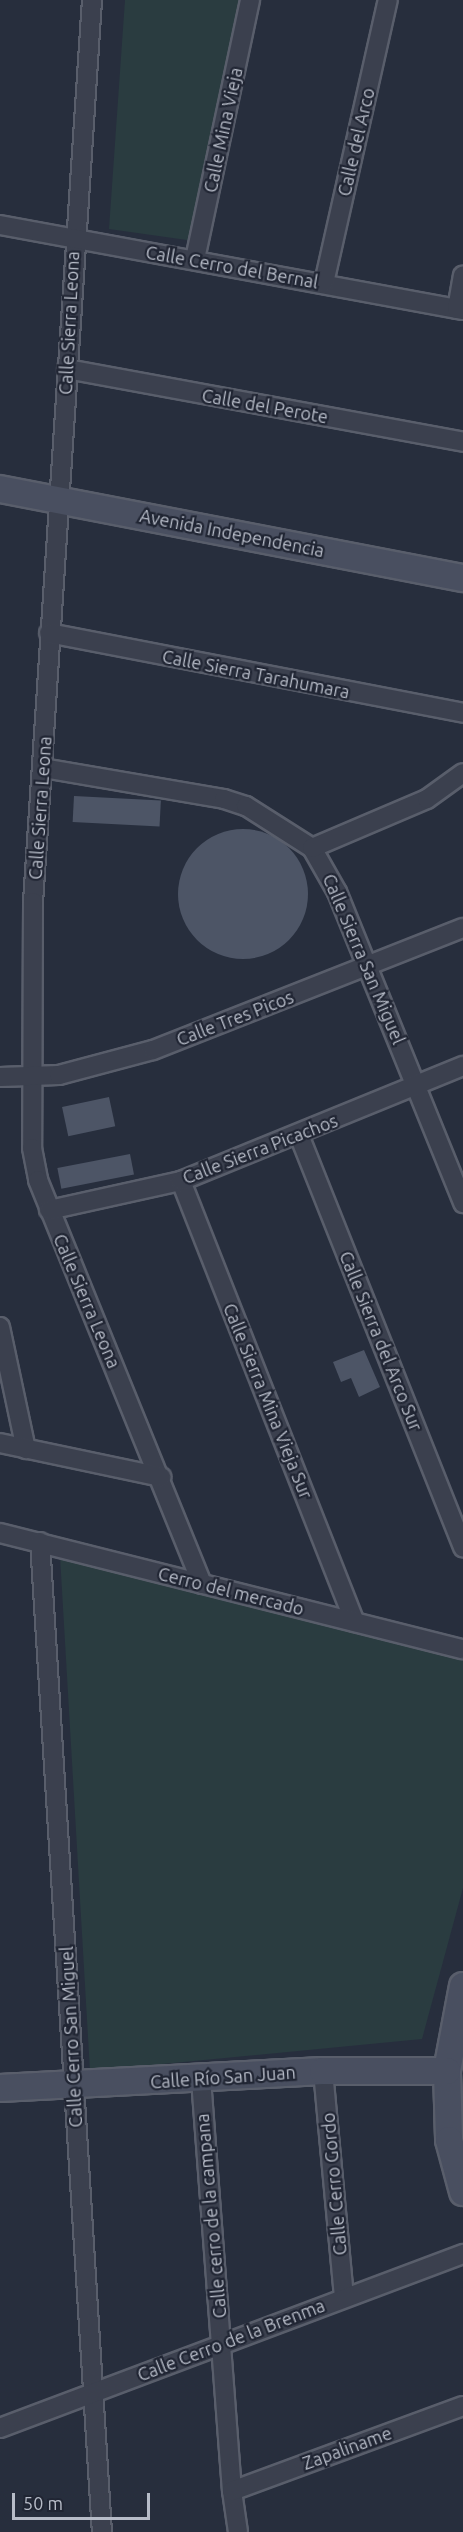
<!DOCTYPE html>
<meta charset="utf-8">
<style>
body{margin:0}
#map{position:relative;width:463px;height:2532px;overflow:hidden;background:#272e3d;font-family:Ubuntu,sans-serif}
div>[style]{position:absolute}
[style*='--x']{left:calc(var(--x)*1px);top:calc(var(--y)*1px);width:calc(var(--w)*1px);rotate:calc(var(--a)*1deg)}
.green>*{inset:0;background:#2a3c40}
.building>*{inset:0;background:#4d5566;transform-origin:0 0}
.round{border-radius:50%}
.roads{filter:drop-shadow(2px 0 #595e6b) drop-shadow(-2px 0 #595e6b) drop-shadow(0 2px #595e6b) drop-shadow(0 -2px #595e6b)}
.street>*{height:18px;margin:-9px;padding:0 9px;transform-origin:9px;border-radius:9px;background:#3b404e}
.secondary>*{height:26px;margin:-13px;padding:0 13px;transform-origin:13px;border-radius:13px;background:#494f60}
span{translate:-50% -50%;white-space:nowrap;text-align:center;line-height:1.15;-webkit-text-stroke:4.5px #202533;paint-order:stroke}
.street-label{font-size:18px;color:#b7bcc8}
.scale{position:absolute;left:12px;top:2493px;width:138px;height:27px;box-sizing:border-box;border:3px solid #b7bcc8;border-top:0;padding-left:8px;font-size:18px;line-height:21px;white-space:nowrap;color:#b7bcc8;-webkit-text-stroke:4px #202533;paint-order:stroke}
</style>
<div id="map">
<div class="green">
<div style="clip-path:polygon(125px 0,243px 0,194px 241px,109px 229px)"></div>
<div style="clip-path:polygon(60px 1556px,463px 1656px,463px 1888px,422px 2039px,90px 2071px)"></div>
</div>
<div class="building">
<div style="left:74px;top:796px;width:87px;height:26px;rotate:3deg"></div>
<div class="round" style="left:178px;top:829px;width:130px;height:130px"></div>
<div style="left:109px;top:1097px;width:30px;height:48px;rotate:78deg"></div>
<div style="left:130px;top:1154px;width:21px;height:74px;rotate:79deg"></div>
<div style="clip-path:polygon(364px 1350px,380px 1387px,359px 1397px,351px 1378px,341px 1382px,333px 1362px)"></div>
</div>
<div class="roads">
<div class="street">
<div style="--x:92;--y:0;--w:904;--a:93.74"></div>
<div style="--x:33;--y:902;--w:246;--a:90.2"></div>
<div style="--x:32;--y:1148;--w:33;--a:79"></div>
<div style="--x:38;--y:1180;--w:436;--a:67.9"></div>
<div style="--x:0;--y:225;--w:471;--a:10.4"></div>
<div style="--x:195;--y:259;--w:265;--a:-78"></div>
<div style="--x:324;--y:283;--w:290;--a:-77.3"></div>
<div style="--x:457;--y:309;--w:34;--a:-80"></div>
<div style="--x:67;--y:369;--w:403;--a:10.4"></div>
<div style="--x:49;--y:633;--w:422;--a:10.9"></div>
<div style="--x:43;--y:768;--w:184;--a:9.7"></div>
<div style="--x:224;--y:799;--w:23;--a:18"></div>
<div style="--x:246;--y:806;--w:78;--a:32.5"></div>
<div style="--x:312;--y:848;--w:51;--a:60.4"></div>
<div style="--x:337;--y:892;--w:336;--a:67.9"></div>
<div style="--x:312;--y:848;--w:125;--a:-23.1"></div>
<div style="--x:427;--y:799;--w:44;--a:-35.8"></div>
<div style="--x:0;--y:1077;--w:59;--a:-1.9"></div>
<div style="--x:59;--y:1075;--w:97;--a:-14.9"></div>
<div style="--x:153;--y:1050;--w:333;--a:-21.5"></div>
<div style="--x:299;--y:1135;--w:444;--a:68.3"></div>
<div style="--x:181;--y:1181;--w:474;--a:68.5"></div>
<div style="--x:49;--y:1210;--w:135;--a:-12.4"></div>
<div style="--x:181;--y:1181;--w:305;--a:-22.2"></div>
<div style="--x:0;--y:1327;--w:125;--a:78"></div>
<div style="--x:0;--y:1443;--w:165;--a:11.9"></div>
<div style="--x:0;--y:1533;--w:477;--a:14.1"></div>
<div style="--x:40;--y:1542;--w:992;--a:86.42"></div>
<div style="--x:323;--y:2071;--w:226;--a:84.7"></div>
<div style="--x:201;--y:2079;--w:413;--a:85.7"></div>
<div style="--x:232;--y:2491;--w:41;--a:81.7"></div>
<div style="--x:0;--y:2428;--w:495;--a:-20.6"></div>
<div style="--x:232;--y:2491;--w:246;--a:-20.2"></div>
</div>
<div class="secondary">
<div style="--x:0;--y:489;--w:471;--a:10.9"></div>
<div style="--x:463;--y:1986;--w:86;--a:100.7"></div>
<div style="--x:447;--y:2071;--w:69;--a:88.3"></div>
<div style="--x:449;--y:2140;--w:54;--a:74.9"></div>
<div style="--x:0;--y:2088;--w:323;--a:-3"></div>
<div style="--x:323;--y:2071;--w:124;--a:0"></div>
</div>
</div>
<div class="street-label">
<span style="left:223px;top:130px;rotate:-78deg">Calle Mina Vieja</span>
<span style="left:356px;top:142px;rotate:-77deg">Calle del Arco</span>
<span style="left:232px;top:267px;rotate:10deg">Calle Cerro del Bernal</span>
<span style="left:69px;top:323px;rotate:-87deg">Calle Sierra Leona</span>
<span style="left:265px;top:406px;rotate:10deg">Calle del Perote</span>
<span style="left:232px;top:533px;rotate:11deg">Avenida Independencia</span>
<span style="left:256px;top:674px;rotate:11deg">Calle Sierra Tarahumara</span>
<span style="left:40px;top:808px;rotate:-86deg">Calle Sierra Leona</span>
<span style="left:364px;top:959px;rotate:67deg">Calle Sierra San Miguel</span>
<span style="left:235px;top:1018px;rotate:-21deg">Calle Tres Picos</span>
<span style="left:260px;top:1149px;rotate:-21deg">Calle Sierra Picachos</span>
<span style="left:87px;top:1301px;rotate:67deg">Calle Sierra Leona</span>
<span style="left:381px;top:1341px;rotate:68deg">Calle Sierra del Arco Sur</span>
<span style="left:268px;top:1401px;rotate:68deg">Calle Sierra Mina Vieja Sur</span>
<span style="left:231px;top:1591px;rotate:14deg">Cerro del mercado</span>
<span style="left:71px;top:2037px;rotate:-93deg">Calle Cerro San Miguel</span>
<span style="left:223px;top:2077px;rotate:-4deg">Calle Río San Juan</span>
<span style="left:334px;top:2184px;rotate:-95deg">Calle Cerro Gordo</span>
<span style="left:211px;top:2216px;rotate:-95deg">Calle cerro de la campana</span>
<span style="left:231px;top:2340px;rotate:-21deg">Calle Cerro de la Brenma</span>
<span style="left:347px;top:2448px;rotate:-20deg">Zapaliname</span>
</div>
<div class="scale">50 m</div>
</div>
